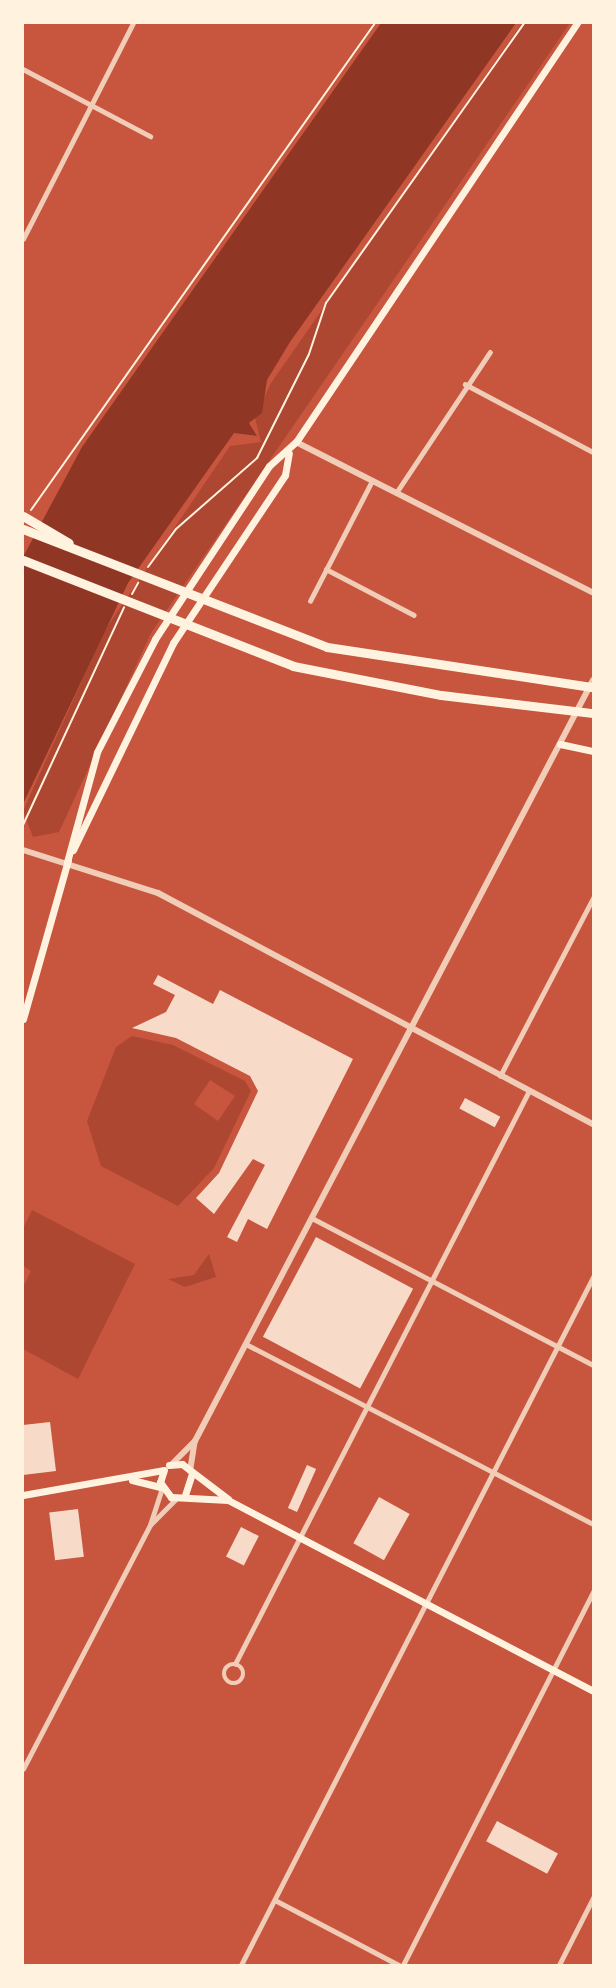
<!DOCTYPE html>
<style>
body{margin:0}
#map{position:relative;width:616px;height:1988px;overflow:hidden;background:#c8553d;font-family:Poppins,sans-serif}
div>[style]{position:absolute}
[style*='--x']{left:calc(var(--x)*1px);top:calc(var(--y)*1px);width:calc(var(--w)*1px);rotate:calc(var(--a)*1deg)}
.green>*{inset:0;background:#ae4732}
.water>*{inset:0;background:#8f3625}
.building>*{inset:0;background:#f7dbc8;transform-origin:0 0}
.path>*{height:2px;margin:-1px;padding:0 1px;transform-origin:1px;border-radius:1px;background:#fff3e0}
.minor>*{height:4.5px;margin:-2.25px;padding:0 2.25px;transform-origin:2.25px;border-radius:2.25px;background:#f1ccb7}
.minor>.ring{margin:-2.25px;padding:0;box-sizing:content-box;background:none;border:4.5px solid #f1ccb7;border-radius:50%}
.tertiary>*{height:6px;margin:-3px;padding:0 3px;transform-origin:3px;border-radius:3px;background:#f1ccb7}
.secondary>*{height:7px;margin:-3.5px;padding:0 3.5px;transform-origin:3.5px;border-radius:3.5px;background:#fff3e0}
.motorway>*{height:9px;margin:-4.5px;padding:0 4.5px;transform-origin:4.5px;border-radius:4.5px;background:#fff3e0}
span{translate:-50% -50%;white-space:nowrap;text-align:center;line-height:1.15;-webkit-text-stroke:5px #fff3e0;paint-order:stroke}
.frame{position:absolute;inset:0;border:24px solid #fff3e0;pointer-events:none}
</style>
<div id="map">
<div class="green">
<div style="clip-path:polygon(522px 23px,570px 23px,151px 633px,59px 832px,33px 837px,23px 811px,105px 630px,230px 446px,261px 442px,255px 418px,271px 383px)"></div>
<div style="clip-path:polygon(evenodd,132px 1036px,173px 1045px,245px 1081px,251px 1091px,214px 1168px,178px 1206px,101px 1166px,87px 1121px,116px 1047px,132px 1036px,210px 1080px,235px 1096px,218px 1121px,194px 1104px,210px 1080px)"></div>
<div style="clip-path:polygon(32px 1210px,135px 1264px,78px 1379px,23px 1349px,23px 1287px,31px 1271px,23px 1266px,23px 1229px)"></div>
<div style="clip-path:polygon(209px 1254px,216px 1277px,185px 1287px,168px 1279px,194px 1275px)"></div>
</div>
<div class="water">
<div style="clip-path:polygon(381px 23px,516px 23px,290px 342px,267px 380px,262px 413px,249px 423px,257px 436px,234px 433px,128px 583px,23px 804px,23px 557px,82px 447px)"></div>
</div>
<div class="building">
<div style="clip-path:polygon(158px 975px,213px 1004px,220px 990px,353px 1059px,267px 1229px,248px 1219px,237px 1242px,227px 1237px,265px 1165px,253px 1159px,214px 1214px,196px 1198px,219px 1173px,258px 1091px,250px 1076px,176px 1038px,132px 1028px,166px 1012px,175px 995px,153px 984px)"></div>
<div style="left:465px;top:1098px;width:40px;height:12px;rotate:28deg"></div>
<div style="left:316px;top:1237px;width:110px;height:113px;rotate:28deg"></div>
<div style="clip-path:polygon(50px 1422px,56px 1471px,23px 1475px,23px 1425px)"></div>
<div style="left:307px;top:1465px;width:10px;height:47px;rotate:24deg"></div>
<div style="left:379px;top:1497px;width:35px;height:53px;rotate:29deg"></div>
<div style="left:78px;top:1509px;width:48px;height:29px;rotate:83deg"></div>
<div style="left:241px;top:1527px;width:20px;height:33px;rotate:27deg"></div>
<div style="left:497px;top:1821px;width:69px;height:23px;rotate:28deg"></div>
</div>
<div class="path">
<div style="--x:31;--y:510;--w:596;--a:-54.76"></div>
<div style="--x:148;--y:567;--w:47;--a:-53.6"></div>
<div style="--x:176;--y:529;--w:108;--a:-41.2"></div>
<div style="--x:257;--y:458;--w:116;--a:-63.4"></div>
<div style="--x:309;--y:354;--w:54;--a:-71.6"></div>
<div style="--x:326;--y:303;--w:343;--a:-54.7"></div>
<div style="--x:132;--y:594;--w:13;--a:-61"></div>
<div style="--x:23;--y:825;--w:240;--a:-65.1"></div>
</div>
<div class="minor">
<div style="--x:23;--y:69;--w:144;--a:27.8"></div>
<div style="--x:23;--y:239;--w:242;--a:-63"></div>
<div style="--x:465;--y:384;--w:145;--a:28"></div>
<div style="--x:396;--y:493;--w:169;--a:-56.3"></div>
<div style="--x:326;--y:569;--w:99;--a:27.6"></div>
<div style="--x:310;--y:601;--w:135;--a:-62.7"></div>
<div style="--x:500;--y:1076;--w:201;--a:-62.4"></div>
<div style="--x:312;--y:1218;--w:317;--a:27.6"></div>
<div style="--x:246;--y:1344;--w:391;--a:27.4"></div>
<div style="--x:151;--y:1524;--w:35;--a:-45"></div>
<div style="--x:235;--y:1664;--w:644;--a:-62.84"></div>
<div class="ring" style="left:224px;top:1664px;width:15.5px;height:15.5px"></div>
<div style="--x:23;--y:1769;--w:275;--a:-62.5"></div>
<div style="--x:150;--y:1525;--w:39;--a:-72"></div>
<div style="--x:275;--y:1900;--w:140;--a:27.7"></div>
<div style="--x:241;--y:1965;--w:773;--a:-62.9"></div>
<div style="--x:403;--y:1965;--w:419;--a:-63"></div>
<div style="--x:559;--y:1965;--w:75;--a:-63.1"></div>
</div>
<div class="tertiary">
<div style="--x:296;--y:442;--w:333;--a:26.9"></div>
<div style="--x:23;--y:850;--w:142;--a:17.7"></div>
<div style="--x:158;--y:893;--w:493;--a:28"></div>
<div style="--x:171;--y:1465;--w:34;--a:-45"></div>
<div style="--x:195;--y:1441;--w:859;--a:-62.39"></div>
<div style="--x:190;--y:1471;--w:30;--a:-81"></div>
</div>
<div class="secondary">
<div style="--x:560;--y:744;--w:34;--a:12"></div>
<div style="--x:73;--y:850;--w:230;--a:-64.2"></div>
<div style="--x:173;--y:643;--w:202;--a:-56.3"></div>
<div style="--x:285;--y:475;--w:22;--a:-80"></div>
<div style="--x:67;--y:862;--w:114;--a:-74.7"></div>
<div style="--x:97;--y:752;--w:127;--a:-62.8"></div>
<div style="--x:155;--y:639;--w:207;--a:-56.6"></div>
<div style="--x:269;--y:466;--w:36;--a:-42"></div>
<div style="--x:296;--y:442;--w:505;--a:-56.15"></div>
<div style="--x:23;--y:1019;--w:165;--a:-74.2"></div>
<div style="--x:169;--y:1465;--w:13;--a:-4"></div>
<div style="--x:182;--y:1464;--w:58;--a:37.3"></div>
<div style="--x:164;--y:1470;--w:13;--a:108"></div>
<div style="--x:160;--y:1482;--w:19;--a:54"></div>
<div style="--x:171;--y:1497;--w:57;--a:3"></div>
<div style="--x:228;--y:1500;--w:412;--a:27.6"></div>
<div style="--x:132;--y:1480;--w:30;--a:14"></div>
<div style="--x:23;--y:1495;--w:142;--a:-10.1"></div>
<div style="--x:185;--y:1495;--w:23;--a:-72"></div>
</div>
<div class="motorway">
<div style="--x:23;--y:516;--w:53;--a:30.4"></div>
<div style="--x:23;--y:529;--w:326;--a:21.2"></div>
<div style="--x:327;--y:647;--w:269;--a:8.6"></div>
<div style="--x:23;--y:560;--w:290;--a:21.4"></div>
<div style="--x:293;--y:666;--w:151;--a:11.1"></div>
<div style="--x:441;--y:695;--w:153;--a:6.8"></div>
</div>
<div class="frame"></div>
</div>
